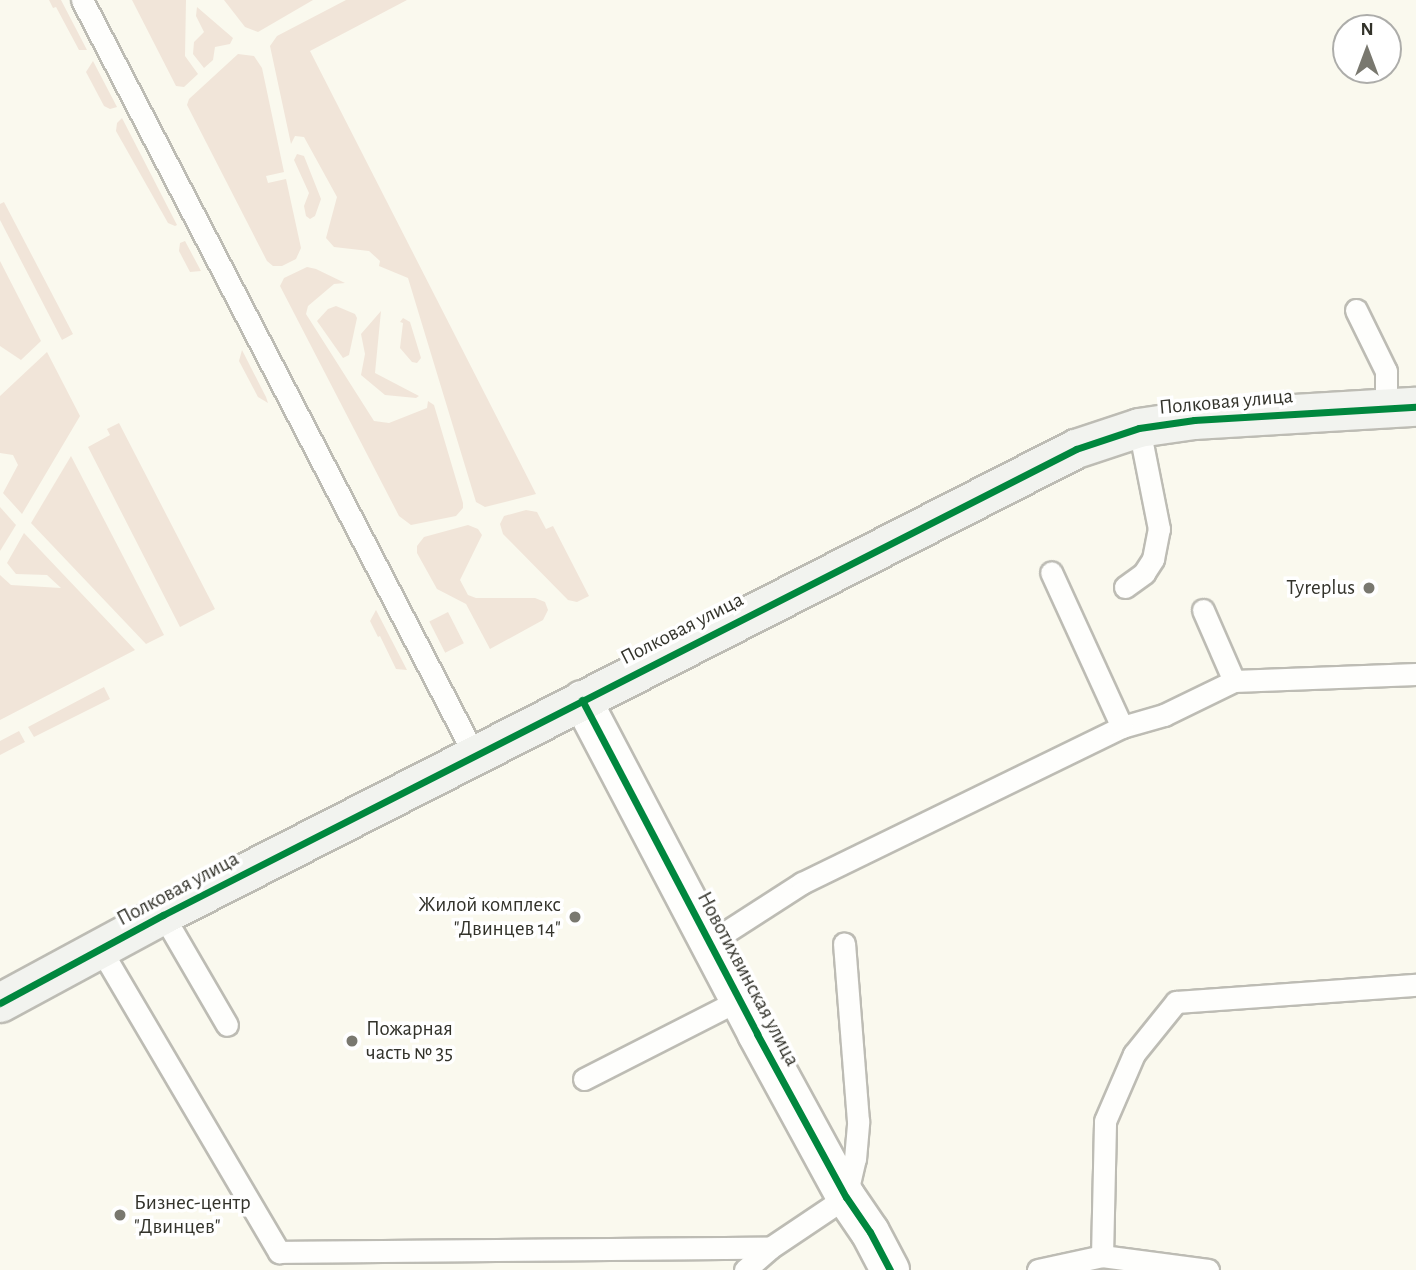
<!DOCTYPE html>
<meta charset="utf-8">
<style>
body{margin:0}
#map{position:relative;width:1416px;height:1270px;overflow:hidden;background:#faf9ee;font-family:"Alegreya Sans",sans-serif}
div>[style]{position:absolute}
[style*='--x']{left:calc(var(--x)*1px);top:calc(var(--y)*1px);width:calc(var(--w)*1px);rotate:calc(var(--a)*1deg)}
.green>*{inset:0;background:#f1e5d9;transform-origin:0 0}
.roads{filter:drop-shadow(2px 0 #bdbcb4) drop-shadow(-2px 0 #bdbcb4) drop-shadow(0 2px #bdbcb4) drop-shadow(0 -2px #bdbcb4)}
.lane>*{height:21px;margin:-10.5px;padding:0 10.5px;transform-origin:10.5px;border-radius:10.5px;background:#fefefc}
.street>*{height:38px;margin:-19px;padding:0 19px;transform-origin:19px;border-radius:19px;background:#fefefc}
.secondary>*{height:38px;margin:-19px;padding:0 19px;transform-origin:19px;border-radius:19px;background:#f2f3ef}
.cycleway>*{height:7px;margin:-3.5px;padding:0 3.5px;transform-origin:3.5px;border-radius:3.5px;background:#00873e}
.dots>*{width:19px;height:19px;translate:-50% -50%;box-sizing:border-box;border:4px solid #fff;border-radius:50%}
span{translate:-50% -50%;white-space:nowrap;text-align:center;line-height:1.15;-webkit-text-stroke:7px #fff;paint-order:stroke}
.street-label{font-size:21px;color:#33332b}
.poi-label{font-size:21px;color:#33332b}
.right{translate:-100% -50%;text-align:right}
.left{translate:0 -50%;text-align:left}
.north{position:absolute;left:1332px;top:14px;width:70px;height:70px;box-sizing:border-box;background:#fff;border:2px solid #adadaa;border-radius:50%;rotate:0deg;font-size:19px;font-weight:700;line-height:28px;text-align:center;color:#33332b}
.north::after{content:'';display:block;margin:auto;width:24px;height:32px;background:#79786f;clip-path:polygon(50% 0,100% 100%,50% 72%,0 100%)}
</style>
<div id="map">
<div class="green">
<div style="clip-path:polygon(49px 0,61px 0,87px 50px,79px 50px,56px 7px,53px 8px)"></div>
<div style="clip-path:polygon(132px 0,186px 0,185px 56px,198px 74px,184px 87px,176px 86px)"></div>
<div style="clip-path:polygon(224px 0,313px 0,258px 32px,245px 27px)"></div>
<div style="clip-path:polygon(346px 0,407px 0,310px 51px,536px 494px,485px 507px,476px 502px,408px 278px,379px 266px,380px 261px,369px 251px,334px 247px,326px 238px,337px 197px,304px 137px,295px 136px,291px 144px,270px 46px,277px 36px)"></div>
<div style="clip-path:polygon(197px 7px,233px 38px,230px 44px,215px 47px,213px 60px,204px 68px,193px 54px,194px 42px,204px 32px,196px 16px)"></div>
<div style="clip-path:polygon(238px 54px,254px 56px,262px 68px,284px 172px,266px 176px,268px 183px,286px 179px,301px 248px,296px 259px,282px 266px,273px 266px,267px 261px,187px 105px,189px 99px)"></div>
<div style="clip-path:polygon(93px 61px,117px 107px,110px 109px,104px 106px,86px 72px)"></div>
<div style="clip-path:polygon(122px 118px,177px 225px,175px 226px,168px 223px,116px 131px,117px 123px)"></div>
<div style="clip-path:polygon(297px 154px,304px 156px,321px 199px,315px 216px,310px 219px,306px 216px,304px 206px,309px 193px,294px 160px)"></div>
<div style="clip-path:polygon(4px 202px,73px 334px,62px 340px,0 220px,0 204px)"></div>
<div style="clip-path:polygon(185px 241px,201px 271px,190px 272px,179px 251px,180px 243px)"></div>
<div style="clip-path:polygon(0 261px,41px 341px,21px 360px,0 346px)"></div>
<div style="clip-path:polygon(307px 267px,316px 269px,345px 283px,334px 284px,308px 306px,306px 314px,374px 421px,389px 423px,427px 408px,428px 401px,434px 405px,463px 503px,463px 508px,456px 516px,411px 525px,399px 516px,280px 286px,284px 278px)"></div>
<div style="clip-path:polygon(336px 306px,355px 314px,357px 318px,349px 355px,343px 358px,317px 321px,328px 309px)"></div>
<div style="clip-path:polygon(381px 311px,375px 373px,419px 396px,416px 398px,385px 395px,361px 375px,365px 354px,361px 334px)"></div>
<div style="clip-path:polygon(403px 318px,410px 322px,421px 358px,417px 363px,412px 362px,400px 348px,403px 323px,400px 322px)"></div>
<div style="clip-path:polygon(242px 350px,266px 397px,268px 403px,258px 397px,239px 361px)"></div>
<div style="clip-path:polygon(47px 352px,80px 416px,22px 514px,3px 493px,18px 465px,13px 455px,0 453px,0 396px)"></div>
<div style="clip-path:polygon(119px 423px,215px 609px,180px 627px,88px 447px,110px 435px,107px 429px)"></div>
<div style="clip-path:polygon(71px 456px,164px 635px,146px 644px,31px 523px)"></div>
<div style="clip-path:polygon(0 507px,16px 525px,0 551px)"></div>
<div style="clip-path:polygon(526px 510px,537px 512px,546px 529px,553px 526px,589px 596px,577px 602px,568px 600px,503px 534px,500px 524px,504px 516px)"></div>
<div style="clip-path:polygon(468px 525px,478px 529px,482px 535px,460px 580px,468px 595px,476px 598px,535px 598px,545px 602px,548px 610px,543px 620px,490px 649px,466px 604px,437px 589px,417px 553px,417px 546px,424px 537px)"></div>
<div style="clip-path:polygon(24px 533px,135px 650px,0 720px,0 575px,11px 585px,61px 588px,47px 575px,16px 574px,7px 563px)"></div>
<div style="clip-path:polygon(376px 610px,407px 670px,396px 669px,380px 636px,378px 637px,370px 621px)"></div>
<div style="left:448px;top:612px;width:35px;height:21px;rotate:63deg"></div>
<div style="clip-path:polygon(104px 687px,110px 699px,34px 737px,28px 727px)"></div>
<div style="clip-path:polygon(19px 731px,25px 742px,0 755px,0 741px)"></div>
</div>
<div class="roads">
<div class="lane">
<div style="--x:82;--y:0;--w:852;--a:62.53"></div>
<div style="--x:1356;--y:310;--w:68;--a:63.8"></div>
<div style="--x:1386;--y:371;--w:38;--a:90"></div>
<div style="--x:1125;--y:587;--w:24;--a:-36"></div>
<div style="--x:1144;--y:573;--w:17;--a:-57"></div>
<div style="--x:1153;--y:559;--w:31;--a:-79"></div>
<div style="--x:1159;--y:529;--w:103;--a:-101.2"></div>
<div style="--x:1203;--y:610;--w:77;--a:66.4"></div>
<div style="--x:1234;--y:681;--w:182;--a:-2.2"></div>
<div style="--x:1122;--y:727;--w:44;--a:-15.9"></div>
<div style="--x:1164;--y:715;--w:78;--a:-25.9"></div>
<div style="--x:163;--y:915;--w:127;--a:59.8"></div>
<div style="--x:709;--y:943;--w:111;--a:-32.8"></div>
<div style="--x:802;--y:883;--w:356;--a:-26"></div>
<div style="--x:1122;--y:727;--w:170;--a:-114.6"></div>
<div style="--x:101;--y:950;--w:351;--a:59.5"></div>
<div style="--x:279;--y:1252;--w:491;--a:-0.5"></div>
<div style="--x:584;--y:1079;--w:174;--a:-27"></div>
<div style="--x:745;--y:1270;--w:33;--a:-41"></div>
<div style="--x:770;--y:1248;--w:92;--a:-33.9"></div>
<div style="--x:846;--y:1197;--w:39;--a:-77"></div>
<div style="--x:855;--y:1159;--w:38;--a:-85"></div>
<div style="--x:858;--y:1121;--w:178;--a:-94.5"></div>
<div style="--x:1038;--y:1270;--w:66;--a:-12.3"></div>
<div style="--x:1208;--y:1270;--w:107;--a:-172.5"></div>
<div style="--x:1102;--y:1256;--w:135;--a:-88.7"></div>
<div style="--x:1105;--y:1121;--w:73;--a:-66.6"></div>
<div style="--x:1134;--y:1054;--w:67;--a:-51.1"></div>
<div style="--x:1176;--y:1002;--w:241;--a:-4.1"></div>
</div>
<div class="street">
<div style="--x:582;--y:700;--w:377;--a:62.3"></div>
<div style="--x:757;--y:1034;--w:186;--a:61.4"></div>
<div style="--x:846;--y:1197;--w:42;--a:55.6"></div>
<div style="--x:870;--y:1232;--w:43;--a:62.2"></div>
</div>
<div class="secondary">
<div style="--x:0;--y:1003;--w:185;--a:-28.4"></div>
<div style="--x:163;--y:915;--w:1025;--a:-27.04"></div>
<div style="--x:1076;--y:449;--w:66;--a:-18.4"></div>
<div style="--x:1139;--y:428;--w:56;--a:-8.3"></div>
<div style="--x:1194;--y:420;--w:222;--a:-3.4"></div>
</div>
</div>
<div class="cycleway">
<div style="--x:582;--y:700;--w:377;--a:62.3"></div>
<div style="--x:757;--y:1034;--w:186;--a:61.4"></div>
<div style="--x:846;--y:1197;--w:42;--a:55.6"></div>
<div style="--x:870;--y:1232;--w:43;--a:62.2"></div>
<div style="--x:0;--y:1003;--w:185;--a:-28.4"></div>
<div style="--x:163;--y:915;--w:1025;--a:-27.04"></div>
<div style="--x:1076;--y:449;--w:66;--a:-18.4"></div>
<div style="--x:1139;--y:428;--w:56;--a:-8.3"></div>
<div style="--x:1194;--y:420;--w:222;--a:-3.4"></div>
</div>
<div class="dots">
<div style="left:1369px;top:588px;background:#79786f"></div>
<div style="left:575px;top:917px;background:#79786f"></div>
<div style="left:352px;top:1041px;background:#79786f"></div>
<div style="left:120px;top:1215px;background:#79786f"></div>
</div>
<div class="street-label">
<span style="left:1226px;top:402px;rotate:-5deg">Полковая улица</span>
<span style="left:682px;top:629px;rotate:-27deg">Полковая улица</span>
<span style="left:178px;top:889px;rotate:-28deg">Полковая улица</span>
<span style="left:748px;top:979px;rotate:62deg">Новотихвинская улица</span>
</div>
<div class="poi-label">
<span class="right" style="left:1355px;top:588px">Tyreplus</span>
<span class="right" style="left:561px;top:917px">Жилой комплекс<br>"Двинцев 14"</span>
<span class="left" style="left:366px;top:1041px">Пожарная<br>часть № 35</span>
<span class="left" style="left:134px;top:1215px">Бизнес-центр<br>"Двинцев"</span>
</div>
<div class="north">N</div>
</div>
